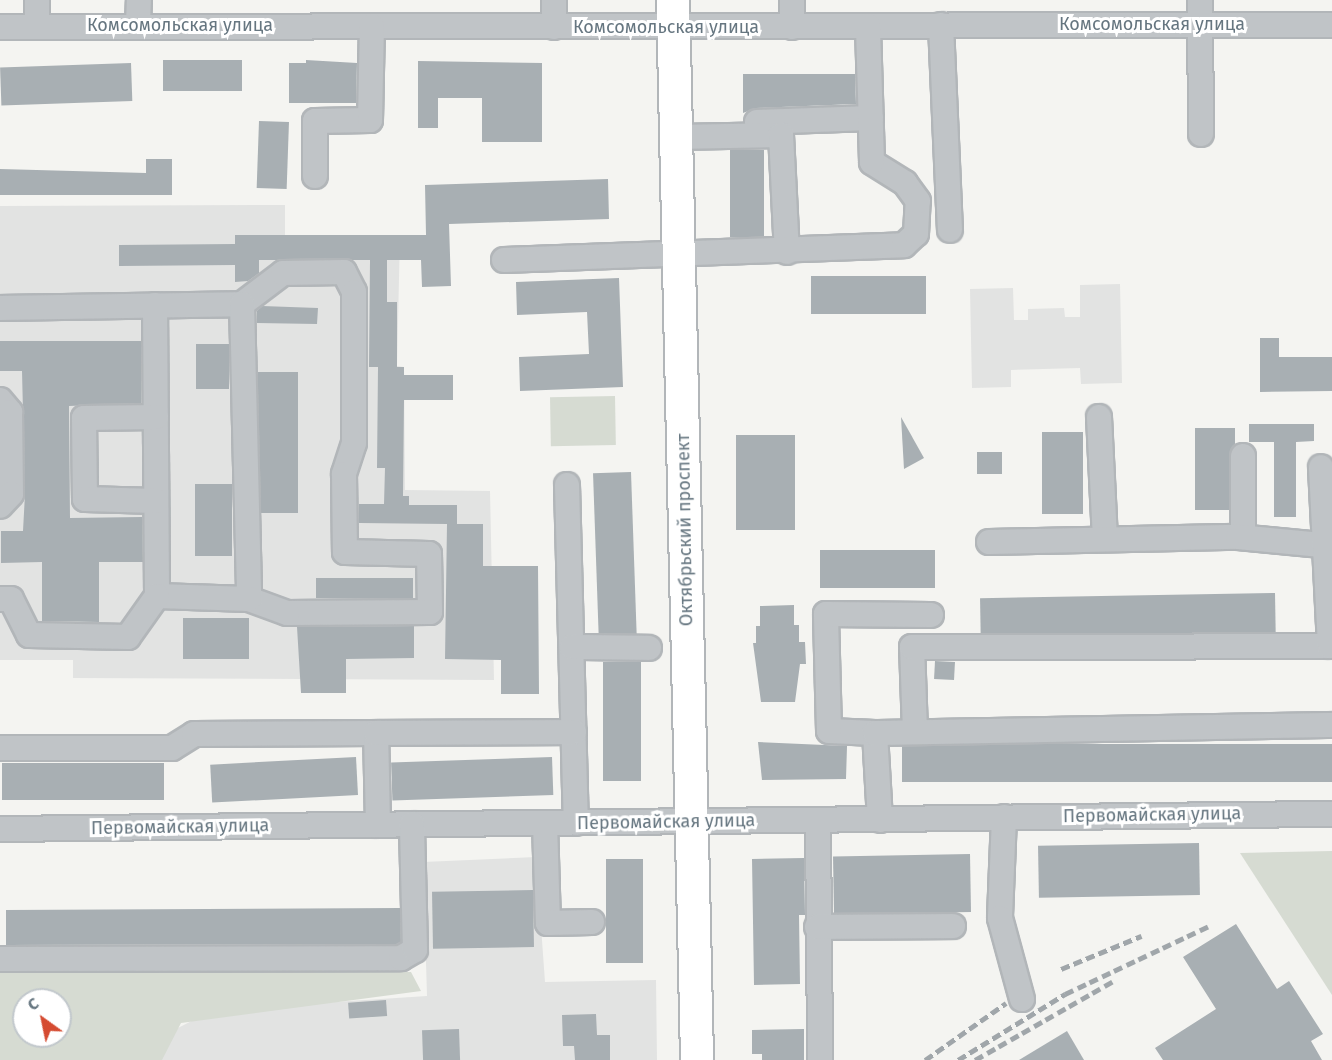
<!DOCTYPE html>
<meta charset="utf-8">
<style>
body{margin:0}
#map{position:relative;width:1332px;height:1060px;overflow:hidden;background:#f4f4f1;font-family:"Fira Sans",sans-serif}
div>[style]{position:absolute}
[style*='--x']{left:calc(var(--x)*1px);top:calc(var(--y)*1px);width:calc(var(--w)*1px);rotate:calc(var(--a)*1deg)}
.built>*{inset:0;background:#e2e3e2}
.green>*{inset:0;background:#d6dbd2;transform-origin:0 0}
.building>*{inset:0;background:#a8afb3;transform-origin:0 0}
.roads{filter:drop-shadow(2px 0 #b2b6b9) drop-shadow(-2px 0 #b2b6b9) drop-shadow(0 2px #b2b6b9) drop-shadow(0 -2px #b2b6b9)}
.minor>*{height:24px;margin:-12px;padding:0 12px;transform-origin:12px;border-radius:12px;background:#c0c4c7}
.major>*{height:32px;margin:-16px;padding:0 16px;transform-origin:16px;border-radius:16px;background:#fff}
.rail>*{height:4.5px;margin-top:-2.25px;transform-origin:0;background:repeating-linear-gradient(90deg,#a0a6aa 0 9px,transparent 0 13.5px)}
span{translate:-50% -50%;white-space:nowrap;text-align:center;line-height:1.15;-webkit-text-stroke:6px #fff;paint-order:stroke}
.street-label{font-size:18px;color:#667680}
.north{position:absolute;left:12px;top:988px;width:60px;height:60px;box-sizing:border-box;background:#fff;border:2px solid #c2c8cc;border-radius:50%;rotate:327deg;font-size:16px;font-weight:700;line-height:24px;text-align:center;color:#667680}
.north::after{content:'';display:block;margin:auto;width:21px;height:27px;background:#d54b31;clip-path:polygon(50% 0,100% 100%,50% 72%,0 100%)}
</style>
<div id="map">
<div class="built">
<div style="clip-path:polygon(285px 205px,285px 235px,400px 235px,397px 366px,404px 367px,405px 490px,490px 491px,494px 680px,73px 678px,73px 660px,0 660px,0 206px)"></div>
<div style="clip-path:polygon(1120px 284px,1122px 383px,1081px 384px,1080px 368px,1011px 370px,1011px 387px,972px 388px,970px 289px,1013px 288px,1014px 320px,1028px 320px,1028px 309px,1064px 308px,1065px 317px,1080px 317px,1080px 285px)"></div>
<div style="clip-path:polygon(536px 857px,545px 982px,656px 980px,657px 1060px,160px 1060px,176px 1029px,213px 1010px,427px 996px,423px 862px)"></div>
</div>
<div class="green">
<div style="left:615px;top:396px;width:49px;height:65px;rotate:89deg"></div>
<div style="clip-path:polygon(1332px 851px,1332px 995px,1240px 853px)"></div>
<div style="clip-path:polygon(evenodd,0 972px,411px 972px,421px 991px,181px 1023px,162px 1060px,0 1060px,0 972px,24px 1000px,60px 1000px,60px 1036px,24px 1036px,24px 1000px)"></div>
</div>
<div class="building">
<div style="left:163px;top:60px;width:79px;height:31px"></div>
<div style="clip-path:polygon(306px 60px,357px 63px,356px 103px,289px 103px,289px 63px,306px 63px)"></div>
<div style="clip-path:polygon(418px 61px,542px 63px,542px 142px,482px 142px,482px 98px,438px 98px,438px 128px,418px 128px)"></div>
<div style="left:131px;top:63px;width:38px;height:131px;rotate:88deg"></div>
<div style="clip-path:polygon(743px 74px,855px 74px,856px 104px,756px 108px,743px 113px)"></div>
<div style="left:259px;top:121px;width:30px;height:67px;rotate:2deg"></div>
<div style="left:730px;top:150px;width:34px;height:87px"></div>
<div style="clip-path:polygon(146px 159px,172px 159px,172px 195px,0 195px,0 169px,146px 173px)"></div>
<div style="clip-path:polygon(608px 179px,609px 219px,449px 224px,451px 286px,422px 287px,421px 260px,387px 260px,387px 302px,397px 302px,397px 367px,404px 367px,404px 375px,453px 375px,453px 400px,404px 400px,403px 496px,409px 496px,409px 505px,457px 505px,457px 524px,483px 524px,483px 566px,538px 566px,539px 694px,501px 694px,501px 660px,445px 659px,447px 524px,359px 523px,359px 504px,384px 504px,385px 468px,377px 468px,378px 367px,369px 367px,370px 260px,259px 260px,259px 273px,248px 281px,235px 282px,235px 265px,119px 266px,119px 245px,235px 244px,235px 235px,426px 235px,425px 185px)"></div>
<div style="left:926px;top:276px;width:38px;height:115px;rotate:90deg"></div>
<div style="clip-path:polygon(619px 278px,623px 387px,520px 391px,519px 357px,589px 354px,587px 312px,517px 315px,516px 282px)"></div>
<div style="clip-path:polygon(262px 306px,318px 308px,317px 324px,257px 323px,257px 311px)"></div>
<div style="clip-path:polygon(1260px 338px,1279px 338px,1279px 357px,1332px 357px,1332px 391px,1260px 392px)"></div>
<div style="clip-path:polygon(0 341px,141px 341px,141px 403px,69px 406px,70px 518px,142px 517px,143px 562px,99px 562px,99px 622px,42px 621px,42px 562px,1px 563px,1px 531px,23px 531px,25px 494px,22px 371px,0 371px)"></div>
<div style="left:196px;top:344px;width:33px;height:45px"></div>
<div style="left:258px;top:372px;width:40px;height:141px"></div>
<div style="clip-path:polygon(901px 417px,924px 458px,904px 469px)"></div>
<div style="clip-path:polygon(1249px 424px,1314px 424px,1314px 441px,1296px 442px,1296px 517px,1274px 517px,1274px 442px,1249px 442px)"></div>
<div style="clip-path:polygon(1195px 428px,1235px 428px,1235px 444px,1229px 456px,1229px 510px,1195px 510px)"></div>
<div style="left:1042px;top:432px;width:41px;height:82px"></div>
<div style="left:795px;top:435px;width:95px;height:59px;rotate:90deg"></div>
<div style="left:977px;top:452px;width:25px;height:22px"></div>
<div style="left:631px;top:472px;width:162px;height:38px;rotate:88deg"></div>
<div style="left:195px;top:484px;width:37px;height:72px"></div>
<div style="left:820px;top:550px;width:115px;height:38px"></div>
<div style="left:413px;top:578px;width:20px;height:97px;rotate:90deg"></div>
<div style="left:1275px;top:593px;width:39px;height:295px;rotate:89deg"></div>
<div style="clip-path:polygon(794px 605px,794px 625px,799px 625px,799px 642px,805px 642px,806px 664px,800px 664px,795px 702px,761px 702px,753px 643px,756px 643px,756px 626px,760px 626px,760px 606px)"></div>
<div style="left:183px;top:618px;width:66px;height:41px"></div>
<div style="clip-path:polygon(414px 626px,414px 658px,346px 659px,346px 693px,301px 693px,297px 627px)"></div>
<div style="left:935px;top:661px;width:20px;height:18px;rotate:3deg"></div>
<div style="left:603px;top:662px;width:38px;height:119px"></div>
<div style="clip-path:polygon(758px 742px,847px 746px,846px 779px,762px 780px)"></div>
<div style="left:1332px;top:744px;width:38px;height:430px;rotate:90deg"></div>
<div style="left:356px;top:757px;width:38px;height:146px;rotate:87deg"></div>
<div style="left:552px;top:757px;width:38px;height:161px;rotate:88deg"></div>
<div style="left:164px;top:763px;width:37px;height:162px;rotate:90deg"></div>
<div style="left:1199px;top:843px;width:52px;height:161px;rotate:89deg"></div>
<div style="left:970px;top:854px;width:58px;height:137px;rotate:89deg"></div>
<div style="clip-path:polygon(804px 858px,805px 915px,799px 915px,800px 984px,754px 985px,752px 859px)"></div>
<div style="left:606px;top:859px;width:37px;height:104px"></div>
<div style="left:533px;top:890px;width:57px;height:101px;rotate:89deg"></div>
<div style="clip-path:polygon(400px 908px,401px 942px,397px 944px,6px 945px,6px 910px)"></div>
<div style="clip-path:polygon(1236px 924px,1277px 989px,1289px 981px,1323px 1034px,1311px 1041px,1322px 1060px,1163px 1060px,1155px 1048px,1216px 1009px,1183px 957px)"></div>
<div style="left:386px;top:1000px;width:16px;height:38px;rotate:86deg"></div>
<div style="clip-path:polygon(596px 1014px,597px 1035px,610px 1035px,610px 1060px,575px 1060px,574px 1046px,563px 1046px,562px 1015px)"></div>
<div style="left:459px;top:1029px;width:31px;height:37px;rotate:88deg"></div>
<div style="clip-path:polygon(804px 1029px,804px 1060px,762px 1060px,762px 1054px,752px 1054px,752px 1030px)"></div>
<div style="clip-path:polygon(1067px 1031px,1084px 1060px,1019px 1060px)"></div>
</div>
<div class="roads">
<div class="minor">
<div style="--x:37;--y:0;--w:26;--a:90"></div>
<div style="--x:554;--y:0;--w:27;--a:90"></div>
<div style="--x:1200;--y:0;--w:134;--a:89.6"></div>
<div style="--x:138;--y:25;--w:25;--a:-88"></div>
<div style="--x:941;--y:25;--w:205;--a:87.5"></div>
<div style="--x:0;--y:27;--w:1332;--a:-0.09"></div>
<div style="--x:792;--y:27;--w:27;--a:-90"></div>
<div style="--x:757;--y:122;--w:114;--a:-2"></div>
<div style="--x:676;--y:137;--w:105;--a:-1.1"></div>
<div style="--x:781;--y:135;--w:117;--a:87.1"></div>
<div style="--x:315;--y:176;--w:55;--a:-90"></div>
<div style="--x:315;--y:121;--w:55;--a:-1"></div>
<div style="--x:370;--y:120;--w:94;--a:-88.8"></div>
<div style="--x:504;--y:260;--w:400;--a:-2.1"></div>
<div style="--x:904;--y:245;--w:16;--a:-43"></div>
<div style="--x:916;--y:234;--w:33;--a:-87"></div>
<div style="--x:918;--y:201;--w:22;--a:-126"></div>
<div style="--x:905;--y:183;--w:39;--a:-148"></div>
<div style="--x:872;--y:162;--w:136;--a:-91.7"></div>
<div style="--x:242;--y:304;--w:51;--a:-37.1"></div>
<div style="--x:283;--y:273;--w:61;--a:-0.9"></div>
<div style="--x:344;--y:272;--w:22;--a:63"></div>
<div style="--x:354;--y:292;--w:151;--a:90"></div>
<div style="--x:354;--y:443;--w:33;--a:108"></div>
<div style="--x:344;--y:474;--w:78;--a:89.3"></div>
<div style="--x:345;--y:552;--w:84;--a:1.4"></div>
<div style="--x:429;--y:554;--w:58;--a:89"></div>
<div style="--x:430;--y:612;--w:143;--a:179.6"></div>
<div style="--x:287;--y:613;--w:40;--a:-159.8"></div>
<div style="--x:155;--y:305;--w:291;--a:89.6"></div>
<div style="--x:0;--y:308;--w:242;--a:-0.9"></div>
<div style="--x:242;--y:304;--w:295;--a:88.6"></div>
<div style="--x:249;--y:599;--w:92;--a:-178.1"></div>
<div style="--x:157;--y:596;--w:50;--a:125.3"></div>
<div style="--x:128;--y:637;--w:99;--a:-178.8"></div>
<div style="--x:29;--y:635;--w:40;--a:-116.6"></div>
<div style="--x:11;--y:599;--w:11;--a:180"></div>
<div style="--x:0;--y:400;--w:16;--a:50"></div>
<div style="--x:10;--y:412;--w:82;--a:89.3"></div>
<div style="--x:11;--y:494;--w:16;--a:133"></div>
<div style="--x:156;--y:417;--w:72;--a:179.2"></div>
<div style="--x:84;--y:418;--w:81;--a:89.3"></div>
<div style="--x:85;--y:499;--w:71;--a:1.6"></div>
<div style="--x:1099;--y:417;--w:121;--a:87.2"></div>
<div style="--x:567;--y:485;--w:338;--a:88.5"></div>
<div style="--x:1243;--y:537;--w:81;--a:-90"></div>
<div style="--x:989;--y:542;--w:249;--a:-1.2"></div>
<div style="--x:1238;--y:537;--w:94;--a:5.5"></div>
<div style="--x:572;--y:647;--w:77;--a:0.7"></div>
<div style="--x:915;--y:732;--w:85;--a:-92"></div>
<div style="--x:912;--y:647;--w:418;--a:-0.1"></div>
<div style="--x:1330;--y:646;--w:179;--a:-92.9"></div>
<div style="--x:875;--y:733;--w:46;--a:-177.5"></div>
<div style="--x:829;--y:731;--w:117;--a:-91.5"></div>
<div style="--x:826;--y:614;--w:105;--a:0.5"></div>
<div style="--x:0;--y:748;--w:172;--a:0"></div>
<div style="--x:172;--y:748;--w:26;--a:-32"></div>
<div style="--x:194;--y:734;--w:182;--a:-0.3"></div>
<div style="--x:1004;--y:817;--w:101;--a:92.3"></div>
<div style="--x:1000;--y:918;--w:84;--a:74.8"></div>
<div style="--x:880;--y:820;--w:87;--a:-93.3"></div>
<div style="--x:875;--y:733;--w:457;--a:-1"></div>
<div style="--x:818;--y:821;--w:239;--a:89.5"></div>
<div style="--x:545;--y:823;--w:100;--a:88.3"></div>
<div style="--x:548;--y:923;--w:44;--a:-1.3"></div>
<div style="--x:378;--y:825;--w:92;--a:-91.2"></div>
<div style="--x:376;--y:733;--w:198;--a:-0.3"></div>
<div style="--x:0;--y:829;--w:1332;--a:-0.65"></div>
<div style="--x:817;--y:927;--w:136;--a:-0.4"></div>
<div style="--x:0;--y:959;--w:401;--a:-0.1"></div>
<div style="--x:401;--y:958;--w:16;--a:-30"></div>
<div style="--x:415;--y:950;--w:126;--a:-91.4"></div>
</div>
<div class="major">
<div style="--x:673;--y:0;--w:1060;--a:88.7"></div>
</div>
</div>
<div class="rail">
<div style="--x:1061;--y:969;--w:87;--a:-22.4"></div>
<div style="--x:925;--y:1060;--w:99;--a:-35.1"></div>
<div style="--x:958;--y:1060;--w:126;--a:-31.7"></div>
<div style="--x:1065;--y:994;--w:161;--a:-25.3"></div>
<div style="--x:975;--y:1060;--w:161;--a:-29.7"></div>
</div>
<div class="street-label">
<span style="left:1152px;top:24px">Комсомольская улица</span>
<span style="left:180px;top:25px">Комсомольская улица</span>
<span style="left:666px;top:27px">Комсомольская улица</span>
<span style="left:685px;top:530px;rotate:-91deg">Октябрьский проспект</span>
<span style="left:1152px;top:815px;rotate:-1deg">Первомайская улица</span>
<span style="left:666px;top:822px;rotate:-1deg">Первомайская улица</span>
<span style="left:180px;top:827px;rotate:-1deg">Первомайская улица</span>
</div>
<div class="north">С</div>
</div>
